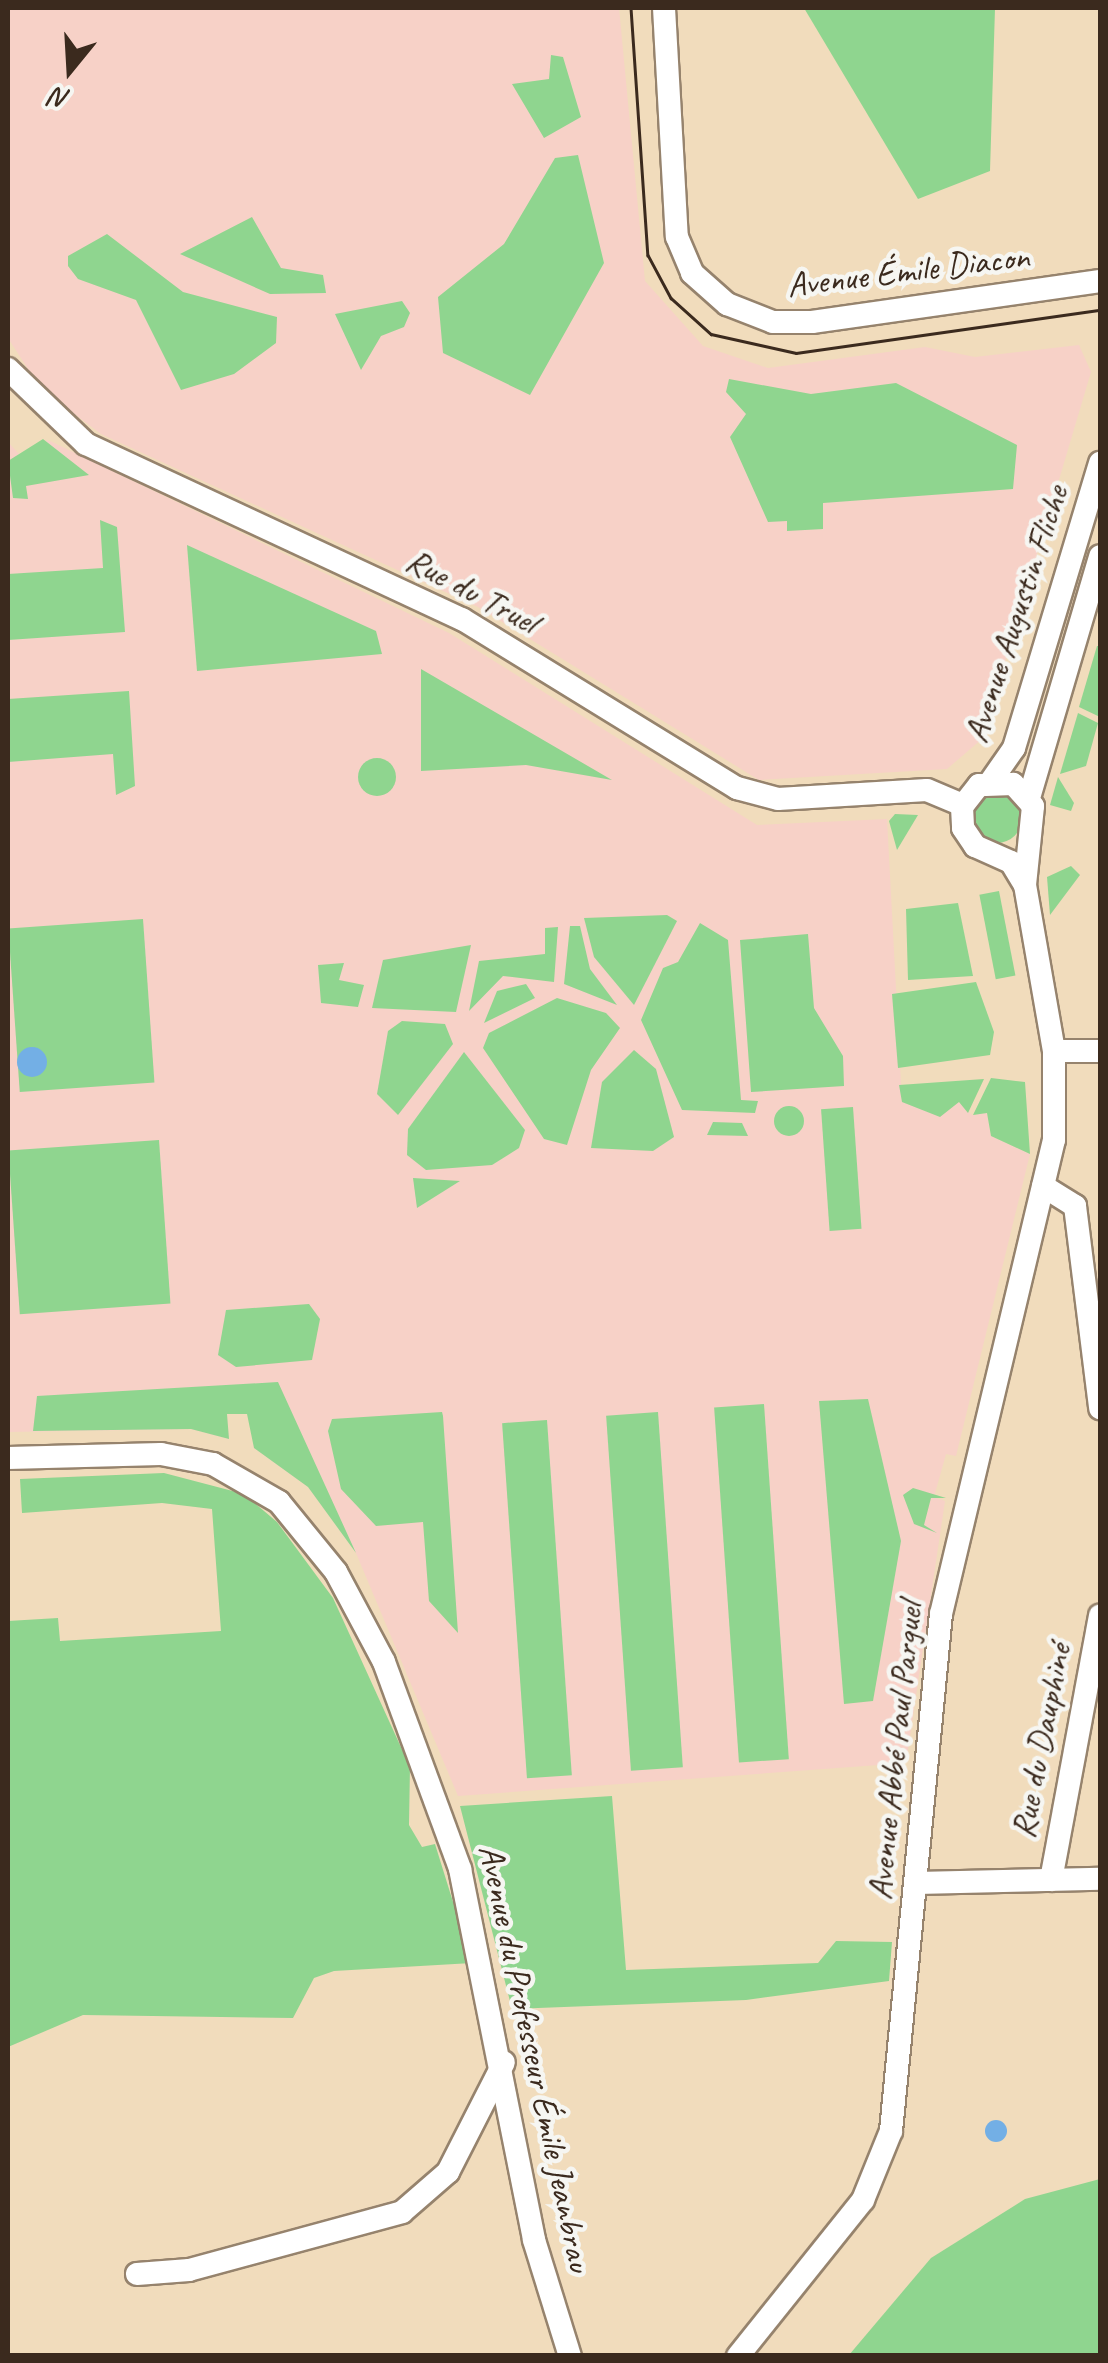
<!DOCTYPE html>
<meta charset="utf-8">
<style>
body{margin:0}
#map{position:relative;width:1108px;height:2363px;overflow:hidden;background:#f1dcbc;font-family:Caveat,sans-serif}
div>[style]{position:absolute}
[style*='--x']{left:calc(var(--x)*1px);top:calc(var(--y)*1px);width:calc(var(--w)*1px);rotate:calc(var(--a)*1deg)}
.built>*{inset:0;background:#f7d1c7}
.green>*{inset:0;background:#8fd58f;transform-origin:0 0}
.round{border-radius:50%}
.water>*{inset:0;background:#73afe5}
.roads{filter:drop-shadow(2px 0 #96836d) drop-shadow(-2px 0 #96836d) drop-shadow(0 2px #96836d) drop-shadow(0 -2px #96836d)}
.minor>*{height:22px;margin:-11px;padding:0 11px;transform-origin:11px;border-radius:11px;background:#fff}
.tram>*{height:2.5px;margin:-1.25px;padding:0 1.25px;transform-origin:1.25px;border-radius:1.25px;background:#3b2a1e}
span{translate:-50% -50%;white-space:nowrap;text-align:center;line-height:1.15;-webkit-text-stroke:9px #f6f6f2;paint-order:stroke}
.street-label{font-size:35px;color:#3b2a1e}
.frame{position:absolute;inset:0;border:10px solid #3b2a1e;pointer-events:none}
.north{position:absolute;left:20px;top:20px;width:100px;height:100px;-webkit-text-stroke:8px #f6f6f2;paint-order:stroke;rotate:198deg;font-size:28px;font-weight:700;line-height:40px;text-align:center;color:#3b2a1e}
.north::after{content:'';display:block;margin:auto;width:35px;height:45px;background:#3b2a1e;clip-path:polygon(50% 0,100% 100%,50% 72%,0 100%)}
</style>
<div id="map">
<div class="built">
<div style="clip-path:polygon(8px 8px,619px 8px,645px 281px,703px 346px,768px 368px,925px 347px,975px 357px,1079px 345px,1091px 372px,982px 739px,947px 769px,759px 780px,478px 607px,101px 434px,41px 389px,8px 338px)"></div>
<div style="clip-path:polygon(48px 440px,449px 633px,757px 825px,887px 819px,902px 1102px,959px 1102px,972px 1115px,987px 1113px,991px 1136px,1030px 1154px,956px 1456px,946px 1454px,934px 1497px,945px 1501px,906px 1763px,458px 1796px,356px 1553px,308px 1487px,254px 1448px,249px 1412px,227px 1414px,229px 1439px,191px 1429px,8px 1432px,8px 442px,20px 455px)"></div>
</div>
<div class="green">
<div style="clip-path:polygon(804px 8px,995px 8px,990px 171px,918px 199px)"></div>
<div style="clip-path:polygon(551px 55px,563px 57px,581px 117px,544px 138px,512px 84px,549px 79px)"></div>
<div style="clip-path:polygon(578px 155px,604px 263px,530px 395px,443px 353px,438px 297px,504px 244px,555px 158px)"></div>
<div style="clip-path:polygon(252px 217px,281px 268px,323px 275px,326px 293px,270px 294px,180px 254px)"></div>
<div style="clip-path:polygon(107px 234px,183px 292px,277px 317px,276px 343px,234px 374px,181px 390px,136px 300px,78px 279px,68px 266px,68px 256px)"></div>
<div style="clip-path:polygon(402px 301px,410px 313px,404px 327px,381px 336px,361px 370px,335px 314px)"></div>
<div style="clip-path:polygon(729px 379px,811px 394px,896px 383px,1017px 445px,1013px 489px,823px 503px,823px 529px,787px 531px,787px 521px,768px 522px,730px 437px,746px 414px,726px 392px)"></div>
<div style="clip-path:polygon(43px 439px,89px 475px,26px 486px,28px 499px,13px 498px,8px 461px)"></div>
<div style="clip-path:polygon(100px 520px,117px 527px,125px 632px,8px 640px,8px 574px,103px 568px)"></div>
<div style="clip-path:polygon(187px 545px,376px 631px,382px 654px,197px 671px)"></div>
<div style="clip-path:polygon(1097px 646px,1100px 646px,1100px 717px,1079px 707px)"></div>
<div style="clip-path:polygon(421px 669px,612px 780px,526px 765px,421px 771px)"></div>
<div style="clip-path:polygon(129px 691px,135px 786px,116px 795px,113px 754px,8px 762px,8px 699px)"></div>
<div style="clip-path:polygon(1078px 713px,1098px 723px,1086px 766px,1060px 774px)"></div>
<div class="round" style="left:358px;top:758px;width:38px;height:38px"></div>
<div style="clip-path:polygon(1058px 777px,1074px 803px,1071px 811px,1050px 805px)"></div>
<div class="round" style="left:972px;top:793px;width:50px;height:50px"></div>
<div style="clip-path:polygon(895px 814px,918px 815px,897px 850px,889px 821px)"></div>
<div style="clip-path:polygon(1071px 866px,1080px 875px,1050px 915px,1047px 877px)"></div>
<div style="left:999px;top:891px;width:86px;height:20px;rotate:79deg"></div>
<div style="clip-path:polygon(958px 903px,973px 976px,908px 980px,906px 909px)"></div>
<div style="clip-path:polygon(667px 915px,677px 921px,634px 1005px,594px 957px,584px 918px)"></div>
<div style="left:143px;top:919px;width:164px;height:135px;rotate:86deg"></div>
<div style="clip-path:polygon(700px 923px,728px 940px,741px 1100px,758px 1101px,755px 1113px,682px 1110px,641px 1020px,663px 968px,678px 962px)"></div>
<div style="clip-path:polygon(570px 926px,580px 926px,590px 969px,617px 1005px,564px 984px)"></div>
<div style="clip-path:polygon(558px 927px,554px 982px,503px 976px,469px 1011px,479px 961px,545px 954px,545px 928px)"></div>
<div style="clip-path:polygon(808px 934px,814px 1008px,843px 1056px,844px 1086px,751px 1092px,740px 940px)"></div>
<div style="clip-path:polygon(471px 945px,456px 1012px,372px 1008px,383px 960px)"></div>
<div style="clip-path:polygon(344px 963px,339px 980px,364px 985px,358px 1007px,321px 1003px,318px 965px)"></div>
<div style="clip-path:polygon(976px 982px,994px 1032px,990px 1055px,898px 1068px,892px 994px)"></div>
<div style="clip-path:polygon(526px 984px,535px 998px,484px 1023px,497px 991px)"></div>
<div style="clip-path:polygon(557px 998px,606px 1013px,620px 1028px,591px 1070px,567px 1145px,544px 1139px,483px 1048px,489px 1033px)"></div>
<div style="clip-path:polygon(402px 1021px,445px 1024px,453px 1044px,398px 1115px,377px 1094px,388px 1031px)"></div>
<div style="clip-path:polygon(634px 1050px,656px 1069px,674px 1137px,653px 1151px,591px 1148px,602px 1082px)"></div>
<div style="clip-path:polygon(464px 1052px,525px 1130px,519px 1148px,492px 1165px,426px 1170px,407px 1155px,408px 1129px)"></div>
<div style="clip-path:polygon(991px 1078px,1025px 1082px,1030px 1154px,991px 1136px,987px 1113px,973px 1115px)"></div>
<div style="clip-path:polygon(984px 1079px,968px 1113px,959px 1102px,940px 1117px,902px 1102px,899px 1085px)"></div>
<div class="round" style="left:774px;top:1106px;width:30px;height:30px"></div>
<div style="left:853px;top:1107px;width:122px;height:32px;rotate:86deg"></div>
<div style="clip-path:polygon(713px 1122px,742px 1123px,748px 1136px,707px 1135px)"></div>
<div style="left:159px;top:1140px;width:164px;height:151px;rotate:86deg"></div>
<div style="clip-path:polygon(413px 1178px,460px 1181px,417px 1208px)"></div>
<div style="clip-path:polygon(309px 1304px,320px 1319px,312px 1360px,236px 1367px,218px 1355px,226px 1310px)"></div>
<div style="clip-path:polygon(278px 1382px,356px 1553px,308px 1487px,254px 1448px,247px 1414px,227px 1414px,229px 1439px,191px 1429px,33px 1431px,37px 1396px)"></div>
<div style="clip-path:polygon(868px 1399px,901px 1541px,873px 1701px,844px 1704px,819px 1401px)"></div>
<div style="left:764px;top:1404px;width:356px;height:50px;rotate:86deg"></div>
<div style="clip-path:polygon(442px 1412px,443px 1416px,458px 1633px,429px 1601px,423px 1522px,376px 1526px,341px 1489px,328px 1431px,332px 1419px)"></div>
<div style="left:658px;top:1412px;width:356px;height:52px;rotate:86deg"></div>
<div style="left:547px;top:1420px;width:356px;height:45px;rotate:86deg"></div>
<div style="clip-path:polygon(164px 1473px,244px 1494px,277px 1522px,333px 1598px,410px 1767px,409px 1825px,422px 1847px,435px 1844px,472px 1963px,334px 1971px,314px 1978px,293px 2018px,83px 2015px,8px 2047px,8px 1621px,58px 1618px,60px 1641px,221px 1631px,212px 1509px,162px 1503px,22px 1513px,20px 1479px)"></div>
<div style="clip-path:polygon(913px 1488px,946px 1498px,931px 1498px,924px 1525px,937px 1533px,914px 1524px,903px 1495px)"></div>
<div style="clip-path:polygon(612px 1796px,626px 1970px,818px 1963px,836px 1941px,892px 1942px,889px 1981px,746px 2000px,512px 2009px,460px 1806px)"></div>
<div style="clip-path:polygon(1100px 2179px,1100px 2355px,849px 2355px,931px 2258px,1025px 2199px)"></div>
</div>
<div class="water">
<div class="round" style="left:17px;top:1047px;width:30px;height:30px"></div>
<div class="round" style="left:985px;top:2120px;width:22px;height:22px"></div>
</div>
<div class="roads">
<div class="minor">
<div style="--x:664;--y:8;--w:229;--a:86.8"></div>
<div style="--x:677;--y:237;--w:39;--a:67"></div>
<div style="--x:692;--y:273;--w:47;--a:41.5"></div>
<div style="--x:727;--y:304;--w:49;--a:21.4"></div>
<div style="--x:773;--y:322;--w:39;--a:0"></div>
<div style="--x:812;--y:322;--w:291;--a:-8.1"></div>
<div style="--x:8;--y:369;--w:108;--a:43.9"></div>
<div style="--x:86;--y:444;--w:415;--a:25"></div>
<div style="--x:462;--y:619;--w:323;--a:31.6"></div>
<div style="--x:737;--y:788;--w:42;--a:15"></div>
<div style="--x:778;--y:799;--w:149;--a:-3.5"></div>
<div style="--x:927;--y:790;--w:39;--a:23"></div>
<div style="--x:991;--y:781;--w:40;--a:-55.1"></div>
<div style="--x:1014;--y:748;--w:298;--a:-73.2"></div>
<div style="--x:1029;--y:798;--w:252;--a:-73.6"></div>
<div style="--x:1054;--y:1051;--w:46;--a:0"></div>
<div style="--x:1043;--y:1186;--w:38;--a:32"></div>
<div style="--x:1075;--y:1206;--w:204;--a:82.9"></div>
<div style="--x:8;--y:1458;--w:153;--a:-1.5"></div>
<div style="--x:161;--y:1454;--w:53;--a:10.9"></div>
<div style="--x:213;--y:1464;--w:76;--a:29.9"></div>
<div style="--x:279;--y:1502;--w:90;--a:50.8"></div>
<div style="--x:336;--y:1572;--w:102;--a:61.9"></div>
<div style="--x:384;--y:1662;--w:221;--a:69.8"></div>
<div style="--x:460;--y:1869;--w:378;--a:78.7"></div>
<div style="--x:534;--y:2240;--w:121;--a:72.8"></div>
<div style="--x:1051;--y:1880;--w:269;--a:-79.5"></div>
<div style="--x:917;--y:1883;--w:183;--a:-1.3"></div>
<div style="--x:137;--y:2274;--w:52;--a:-4.4"></div>
<div style="--x:189;--y:2270;--w:221;--a:-15.2"></div>
<div style="--x:402;--y:2212;--w:61;--a:-41"></div>
<div style="--x:448;--y:2172;--w:123;--a:-63"></div>
<div style="--x:738;--y:2356;--w:200;--a:-51.3"></div>
<div style="--x:863;--y:2200;--w:74;--a:-67.9"></div>
<div style="--x:891;--y:2131;--w:519;--a:-84.48"></div>
<div style="--x:941;--y:1614;--w:487;--a:-76.6"></div>
<div style="--x:1054;--y:1140;--w:89;--a:-90"></div>
<div style="--x:1054;--y:1051;--w:169;--a:-99.9"></div>
<div style="--x:1025;--y:885;--w:79;--a:-84.2"></div>
<div style="--x:1033;--y:806;--w:30;--a:-132"></div>
<div style="--x:1013;--y:784;--w:34;--a:178"></div>
<div style="--x:979;--y:785;--w:28;--a:128"></div>
<div style="--x:962;--y:807;--w:21;--a:87"></div>
<div style="--x:963;--y:828;--w:22;--a:56"></div>
<div style="--x:975;--y:846;--w:39;--a:24"></div>
<div style="--x:1011;--y:862;--w:27;--a:59"></div>
</div>
</div>
<div class="tram">
<div style="--x:631;--y:8;--w:248;--a:86.1"></div>
<div style="--x:648;--y:255;--w:49;--a:61.9"></div>
<div style="--x:671;--y:298;--w:54;--a:42"></div>
<div style="--x:711;--y:334;--w:87;--a:12.6"></div>
<div style="--x:796;--y:353;--w:307;--a:-8.1"></div>
</div>
<div class="street-label">
<span style="left:908px;top:271px;rotate:-7deg">Avenue Émile Diacon</span>
<span style="left:472px;top:591px;rotate:28deg">Rue du Truel</span>
<span style="left:1016px;top:614px;rotate:-72deg">Avenue Augustin Fliche</span>
<span style="left:1041px;top:1741px;rotate:-79deg">Rue du Dauphiné</span>
<span style="left:895px;top:1751px;rotate:-84deg">Avenue Abbé Paul Parguel</span>
<span style="left:535px;top:2058px;rotate:78deg">Avenue du Professeur Émile Jeanbrau</span>
</div>
<div class="frame"></div>
<div class="north">N</div>
</div>
